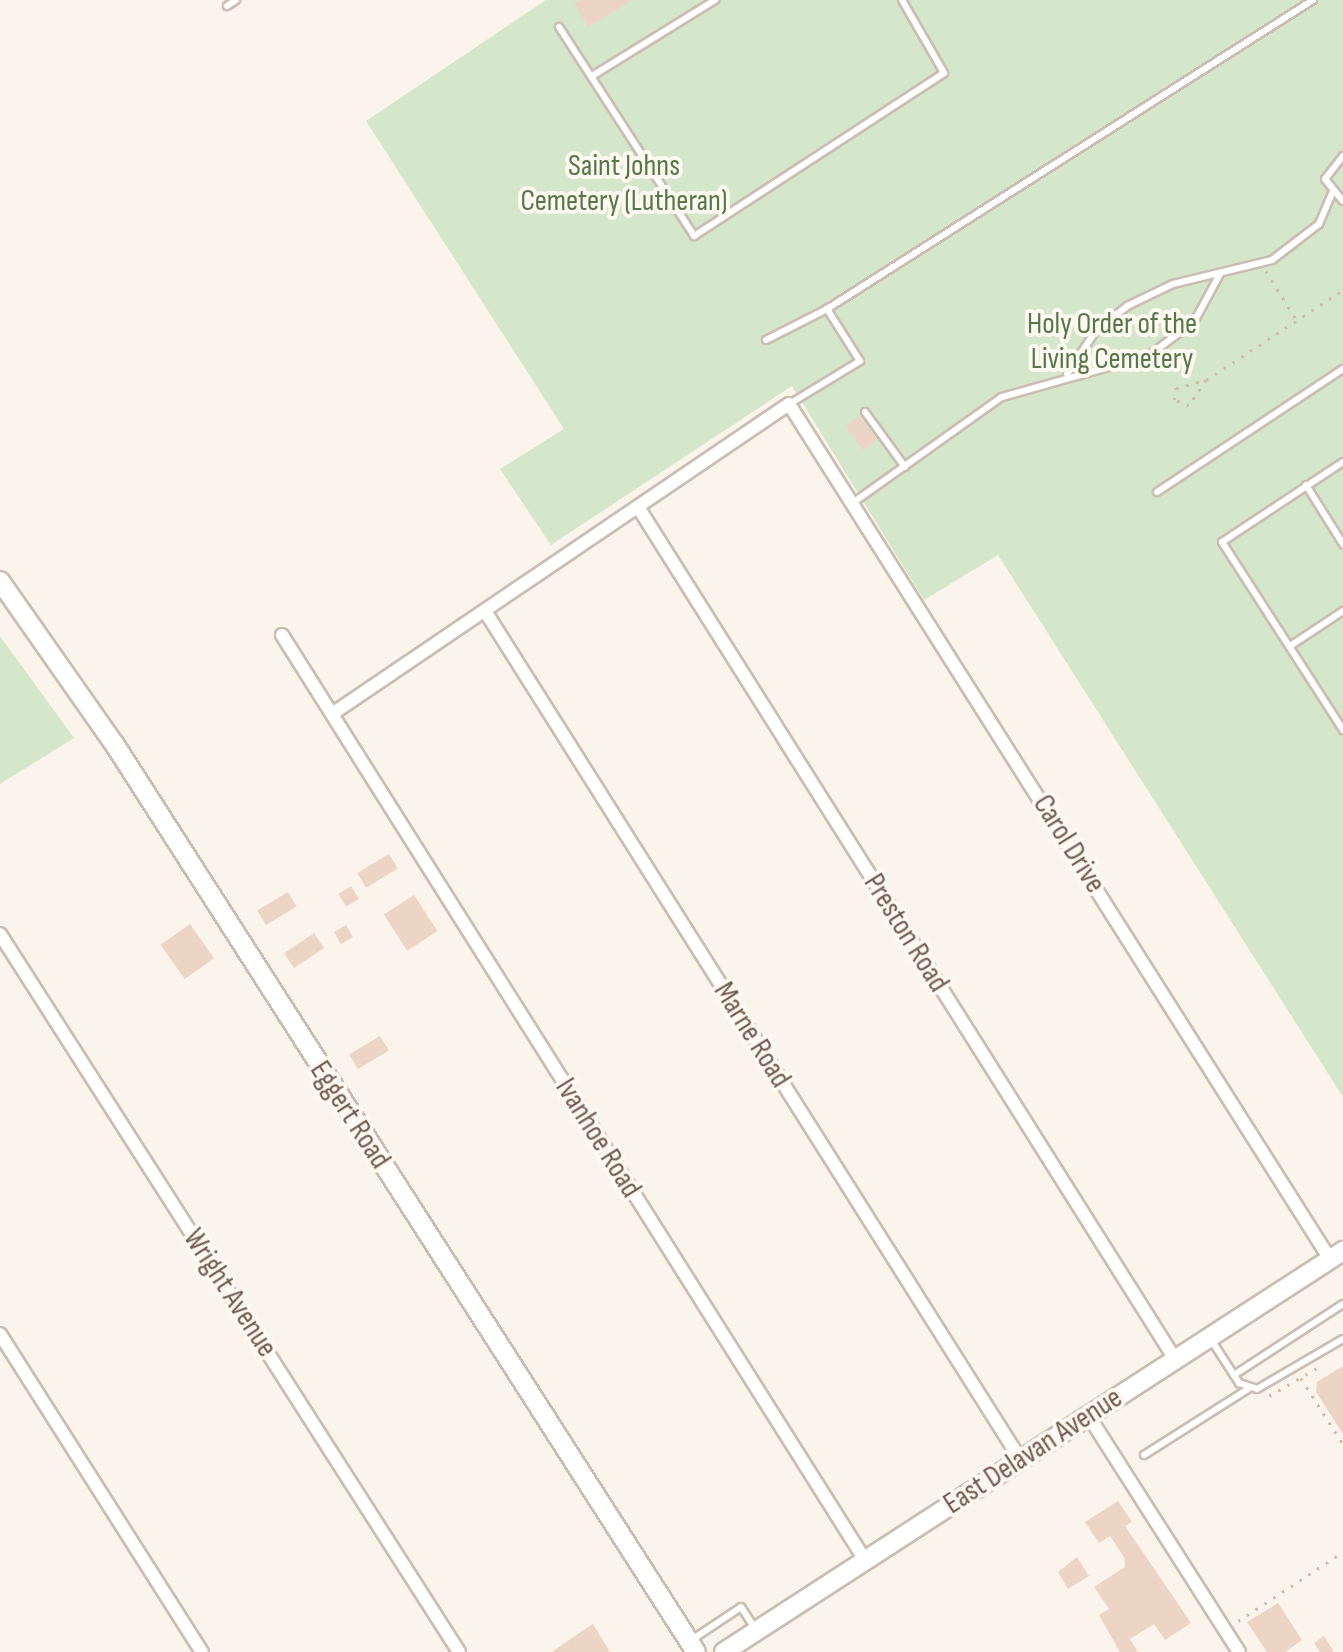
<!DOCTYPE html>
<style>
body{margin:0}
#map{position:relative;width:1343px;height:1652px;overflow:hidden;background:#faf4ea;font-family:"Sofia Sans Condensed",sans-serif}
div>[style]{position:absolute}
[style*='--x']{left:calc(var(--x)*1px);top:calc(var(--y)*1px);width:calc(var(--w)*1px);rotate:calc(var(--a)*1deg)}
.green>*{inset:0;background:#d5e7ca}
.building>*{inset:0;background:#edd5c5;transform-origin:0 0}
.path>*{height:2.5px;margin-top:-1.25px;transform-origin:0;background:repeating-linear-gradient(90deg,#d2b9a8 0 2.5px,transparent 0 10.5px)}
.roads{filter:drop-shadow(2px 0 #cbbdb1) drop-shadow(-2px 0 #cbbdb1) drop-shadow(0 2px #cbbdb1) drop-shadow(0 -2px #cbbdb1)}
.lane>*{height:6px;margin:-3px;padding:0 3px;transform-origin:3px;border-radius:3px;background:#fff}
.street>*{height:12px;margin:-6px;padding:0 6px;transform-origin:6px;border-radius:6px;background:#fff}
.secondary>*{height:18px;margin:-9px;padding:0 9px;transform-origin:9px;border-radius:9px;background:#fff}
span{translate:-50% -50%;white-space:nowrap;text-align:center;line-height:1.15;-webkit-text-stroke:8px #fdf8f0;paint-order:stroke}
.park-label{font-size:30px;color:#56774a}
.street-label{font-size:30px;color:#725d50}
</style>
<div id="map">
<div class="green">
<div style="clip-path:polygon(546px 0,1343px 0,1343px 1097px,998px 555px,924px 600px,792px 386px,551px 545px,500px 469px,564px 429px,366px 121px)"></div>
<div style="clip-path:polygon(0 636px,74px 738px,0 784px)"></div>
</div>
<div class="building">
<div style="clip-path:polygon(581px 0,633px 0,588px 27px,574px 4px)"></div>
<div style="left:859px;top:416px;width:30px;height:17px;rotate:53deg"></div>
<div style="left:389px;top:854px;width:17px;height:37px;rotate:59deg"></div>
<div style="left:351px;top:886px;width:15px;height:15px;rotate:58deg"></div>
<div style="left:288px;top:892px;width:17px;height:36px;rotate:59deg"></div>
<div style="left:414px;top:895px;width:43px;height:36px;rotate:57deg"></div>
<div style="left:190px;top:924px;width:42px;height:36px;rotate:55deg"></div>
<div style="left:346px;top:925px;width:14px;height:14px;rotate:60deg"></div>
<div style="left:314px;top:933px;width:18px;height:36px;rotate:56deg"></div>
<div style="left:380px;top:1036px;width:17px;height:36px;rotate:59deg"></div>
<div style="clip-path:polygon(1343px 1366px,1343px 1434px,1316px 1392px,1317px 1382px)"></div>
<div style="clip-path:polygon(1118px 1501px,1132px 1522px,1125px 1526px,1191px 1623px,1165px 1640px,1154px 1624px,1130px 1639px,1138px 1652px,1120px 1652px,1099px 1615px,1109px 1609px,1094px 1587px,1125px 1567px,1124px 1557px,1110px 1536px,1099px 1543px,1085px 1522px)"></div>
<div style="clip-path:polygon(1077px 1557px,1089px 1576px,1068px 1589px,1058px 1572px)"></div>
<div style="clip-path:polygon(1278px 1603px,1302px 1640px,1285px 1652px,1267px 1652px,1247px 1622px)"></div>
<div style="clip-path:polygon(593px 1624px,610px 1652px,552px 1652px,582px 1631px)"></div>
<div style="clip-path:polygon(1324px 1636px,1334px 1652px,1320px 1652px,1314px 1643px)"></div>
</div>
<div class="path">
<div style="--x:1266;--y:271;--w:57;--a:58"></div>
<div style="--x:1206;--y:380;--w:31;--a:123"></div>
<div style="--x:1189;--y:406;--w:16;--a:-158"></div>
<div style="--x:1174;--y:400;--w:12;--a:-81"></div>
<div style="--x:1176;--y:388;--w:31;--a:-15"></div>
<div style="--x:1206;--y:380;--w:164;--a:-33.3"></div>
<div style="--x:1301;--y:1378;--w:78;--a:57.5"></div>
<div style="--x:1269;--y:1396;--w:61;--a:-30.3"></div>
<div style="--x:1238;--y:1621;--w:126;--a:-33.3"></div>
</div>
<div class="roads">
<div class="lane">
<div style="--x:227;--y:6;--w:11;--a:-34"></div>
<div style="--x:559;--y:27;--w:249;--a:57.1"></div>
<div style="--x:694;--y:236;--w:298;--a:-33.1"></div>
<div style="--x:944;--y:73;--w:84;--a:-119.9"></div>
<div style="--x:592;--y:76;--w:145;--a:-31.7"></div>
<div style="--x:1343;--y:156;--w:29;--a:128"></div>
<div style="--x:1325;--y:179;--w:28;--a:51"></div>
<div style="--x:766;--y:340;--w:68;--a:-26.9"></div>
<div style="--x:827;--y:309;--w:576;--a:-32.45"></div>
<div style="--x:1067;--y:374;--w:54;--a:-56.3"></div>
<div style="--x:1097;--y:329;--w:38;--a:-37"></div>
<div style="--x:1127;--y:306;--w:51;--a:-25.6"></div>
<div style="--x:1173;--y:284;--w:102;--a:-13.6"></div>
<div style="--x:1272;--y:260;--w:59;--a:-37.5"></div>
<div style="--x:1319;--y:224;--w:33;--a:-67"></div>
<div style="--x:791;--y:403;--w:81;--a:-31.3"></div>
<div style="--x:860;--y:361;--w:62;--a:-122.4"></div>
<div style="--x:865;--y:412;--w:68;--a:54"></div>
<div style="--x:1343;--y:462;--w:145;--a:146.5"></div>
<div style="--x:1222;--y:542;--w:224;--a:57.2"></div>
<div style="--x:1306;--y:485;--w:70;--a:57.9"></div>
<div style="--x:1157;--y:492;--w:223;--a:-33.5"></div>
<div style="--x:854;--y:502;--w:181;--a:-35.4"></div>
<div style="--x:1002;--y:397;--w:152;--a:-15.7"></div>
<div style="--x:1148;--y:356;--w:57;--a:-36.5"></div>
<div style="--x:1194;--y:322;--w:55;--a:-61.6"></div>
<div style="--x:1290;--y:646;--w:64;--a:-33.4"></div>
<div style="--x:1210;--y:1338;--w:54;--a:57.2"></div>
<div style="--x:1239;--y:1383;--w:19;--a:18"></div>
<div style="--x:1257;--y:1389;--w:99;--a:-30.2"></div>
<div style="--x:1234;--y:1375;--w:130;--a:-33.1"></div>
<div style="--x:1144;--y:1455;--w:123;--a:-32.4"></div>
<div style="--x:690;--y:1641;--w:61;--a:-33.7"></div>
<div style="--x:741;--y:1607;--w:27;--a:57"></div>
</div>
<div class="street">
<div style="--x:638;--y:507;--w:1007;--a:57.78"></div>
<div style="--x:485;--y:611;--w:1003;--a:57.75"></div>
<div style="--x:282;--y:635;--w:1093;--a:57.78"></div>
<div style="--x:332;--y:714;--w:552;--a:-34.15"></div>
<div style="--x:789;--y:404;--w:1012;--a:57.68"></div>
<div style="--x:0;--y:934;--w:852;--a:57.41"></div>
<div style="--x:0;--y:1334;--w:377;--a:57.6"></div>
<div style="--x:1088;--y:1415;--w:281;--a:57.5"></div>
</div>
<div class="secondary">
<div style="--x:0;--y:581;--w:200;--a:55"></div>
<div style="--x:115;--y:745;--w:1077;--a:57.36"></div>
<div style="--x:724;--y:1652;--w:738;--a:-32.94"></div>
</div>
</div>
<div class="park-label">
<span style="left:624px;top:183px">Saint Johns<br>Cemetery (Lutheran)</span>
<span style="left:1112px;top:341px">Holy Order of the<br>Living Cemetery</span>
</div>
<div class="street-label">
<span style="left:1069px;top:844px;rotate:58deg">Carol Drive</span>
<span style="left:906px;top:933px;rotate:58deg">Preston Road</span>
<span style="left:752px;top:1035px;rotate:58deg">Marne Road</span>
<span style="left:350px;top:1115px;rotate:57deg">Eggert Road</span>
<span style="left:598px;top:1138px;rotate:58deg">Ivanhoe Road</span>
<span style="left:230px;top:1293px;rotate:57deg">Wright Avenue</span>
<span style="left:1033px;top:1451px;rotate:-33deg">East Delavan Avenue</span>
</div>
</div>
